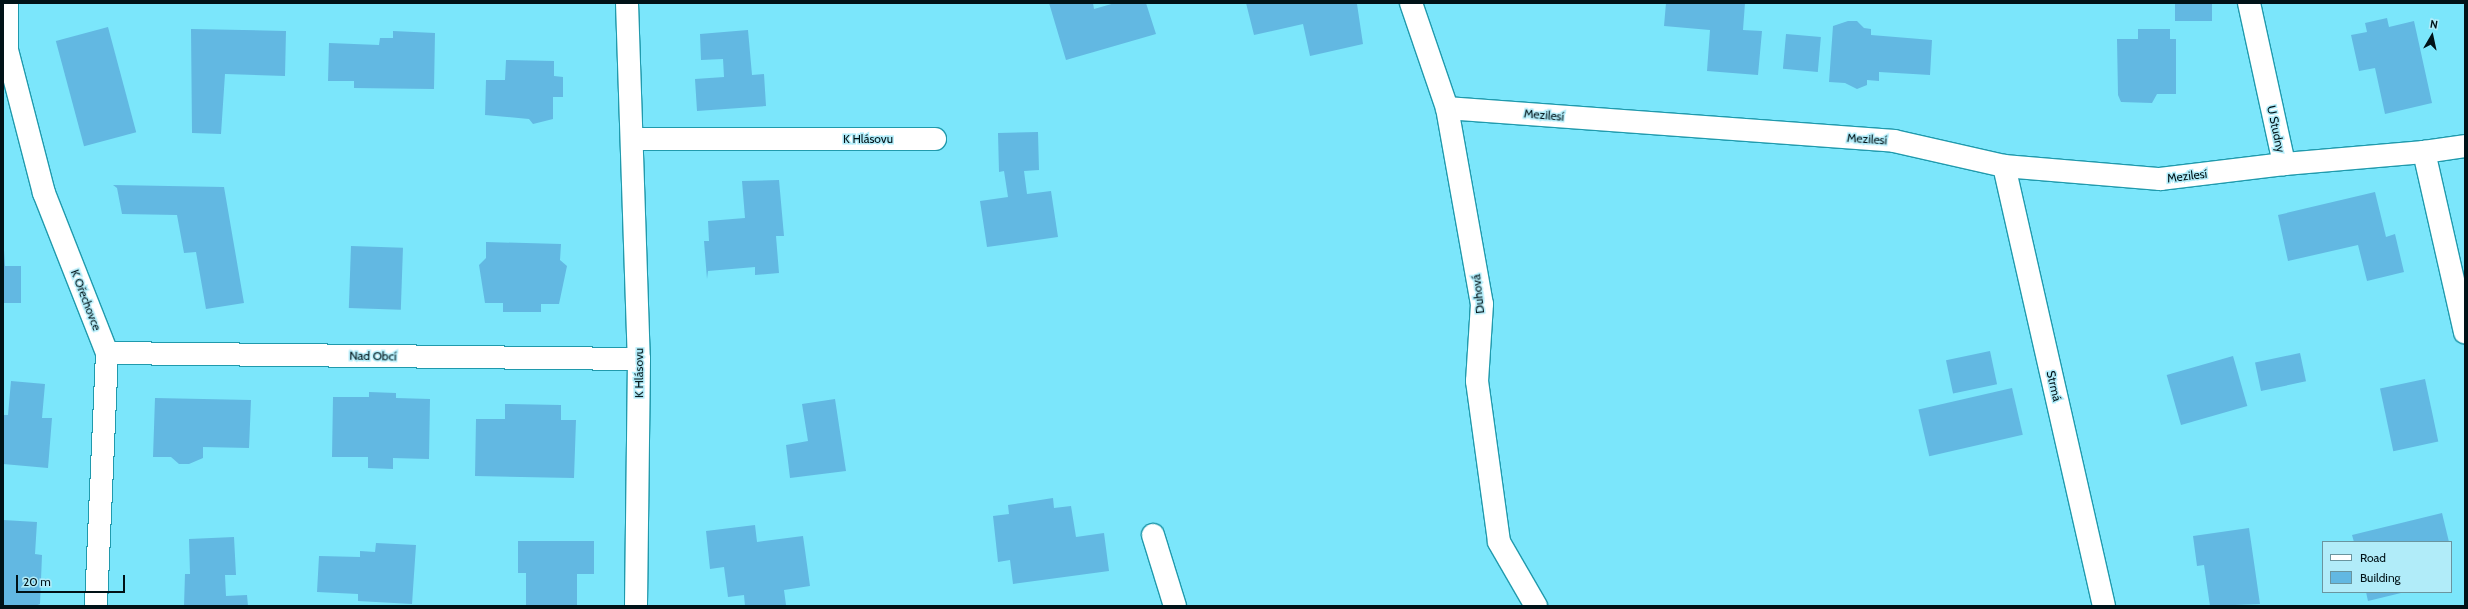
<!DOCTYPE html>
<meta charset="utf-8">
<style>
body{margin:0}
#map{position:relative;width:2468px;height:609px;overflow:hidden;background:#7be6fb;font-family:Cabin,sans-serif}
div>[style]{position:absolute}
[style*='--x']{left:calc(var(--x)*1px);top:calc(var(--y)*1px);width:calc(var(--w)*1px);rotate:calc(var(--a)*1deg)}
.building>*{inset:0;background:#62b8e2;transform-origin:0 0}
.roads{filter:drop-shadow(1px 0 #209aad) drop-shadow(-1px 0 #209aad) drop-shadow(0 1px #209aad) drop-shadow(0 -1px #209aad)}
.minor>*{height:22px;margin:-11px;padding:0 11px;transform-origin:11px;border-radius:11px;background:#fff}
span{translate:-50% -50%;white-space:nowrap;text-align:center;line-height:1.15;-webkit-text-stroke:3px #b1ecf9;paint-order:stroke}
.street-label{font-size:12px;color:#001217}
.frame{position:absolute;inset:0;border:4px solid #001217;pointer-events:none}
.legend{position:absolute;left:2322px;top:541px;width:130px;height:52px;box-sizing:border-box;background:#b1ecf9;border:1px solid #6a959f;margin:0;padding:5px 7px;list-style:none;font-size:12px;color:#001217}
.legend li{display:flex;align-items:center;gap:8px;height:20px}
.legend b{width:20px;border:1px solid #6a959f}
.north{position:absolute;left:2412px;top:16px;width:40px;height:40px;-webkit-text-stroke:3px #b1ecf9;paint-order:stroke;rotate:9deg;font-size:11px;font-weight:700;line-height:16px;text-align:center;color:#001217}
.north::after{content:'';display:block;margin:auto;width:14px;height:18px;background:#001217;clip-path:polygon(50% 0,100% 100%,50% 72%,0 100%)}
.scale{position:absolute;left:16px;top:575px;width:109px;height:18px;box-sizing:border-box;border:2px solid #001217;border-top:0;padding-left:5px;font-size:12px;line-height:14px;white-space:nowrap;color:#001217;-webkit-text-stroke:3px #b1ecf9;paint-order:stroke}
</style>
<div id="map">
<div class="building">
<div style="clip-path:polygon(1049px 3px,1093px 3px,1094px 9px,1115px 3px,1146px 3px,1156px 34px,1066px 60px)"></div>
<div style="clip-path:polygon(1246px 3px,1357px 4px,1363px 44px,1310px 56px,1303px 24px,1254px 35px)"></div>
<div style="clip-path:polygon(1666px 3px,1745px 3px,1743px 30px,1762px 31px,1758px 75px,1707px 71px,1710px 30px,1664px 26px)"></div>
<div style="left:2175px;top:3px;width:37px;height:18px"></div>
<div style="clip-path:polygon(2387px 18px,2389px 27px,2414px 21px,2432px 103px,2385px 114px,2375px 68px,2359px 71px,2351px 35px,2367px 32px,2365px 23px)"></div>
<div style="clip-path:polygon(1848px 21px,1857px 21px,1864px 28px,1871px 29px,1871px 35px,1932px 40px,1930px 75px,1879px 72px,1879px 81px,1867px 80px,1867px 85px,1857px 89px,1845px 83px,1829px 82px,1833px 26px)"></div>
<div style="left:108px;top:27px;width:109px;height:54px;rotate:75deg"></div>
<div style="clip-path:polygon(191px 29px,286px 31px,285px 76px,225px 74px,221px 134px,192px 133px)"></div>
<div style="clip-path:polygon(2138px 29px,2170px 29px,2170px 39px,2176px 39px,2176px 94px,2157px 94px,2152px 103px,2121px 102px,2118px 95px,2117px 39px,2138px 39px)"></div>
<div style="clip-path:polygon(748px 30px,752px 75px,764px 74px,766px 106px,697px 111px,695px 79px,724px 77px,723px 59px,701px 60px,700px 34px)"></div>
<div style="clip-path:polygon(393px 31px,435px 33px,434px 89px,354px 88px,354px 81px,328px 81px,329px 43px,379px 45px,380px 38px,393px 38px)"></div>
<div style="left:1786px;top:34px;width:35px;height:35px;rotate:5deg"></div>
<div style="clip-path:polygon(506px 60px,554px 61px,554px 76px,563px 77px,563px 97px,553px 97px,553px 119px,533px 124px,529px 119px,485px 115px,486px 80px,505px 80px)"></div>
<div style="clip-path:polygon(1038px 132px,1039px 170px,1024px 171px,1027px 194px,1051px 191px,1058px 237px,987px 247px,980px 201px,1008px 197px,1004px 171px,999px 172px,998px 133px)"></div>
<div style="clip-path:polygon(779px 180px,784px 236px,776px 236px,779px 273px,755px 275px,755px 267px,708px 271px,707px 279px,704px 241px,709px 241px,708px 221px,745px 218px,742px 181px)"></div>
<div style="clip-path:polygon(113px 185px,224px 187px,244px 303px,206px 309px,196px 252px,184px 253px,177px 215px,122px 214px,117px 188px)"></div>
<div style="clip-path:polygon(2375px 192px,2386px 237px,2395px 234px,2404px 272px,2367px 281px,2358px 245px,2288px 261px,2278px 215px)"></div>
<div style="clip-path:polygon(3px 234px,5px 266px,21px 266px,21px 303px,3px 303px)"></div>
<div style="clip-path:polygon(486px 242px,561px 244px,560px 260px,567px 266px,559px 304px,541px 304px,541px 312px,503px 312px,503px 303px,485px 303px,479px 265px,486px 258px)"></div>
<div style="left:351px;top:246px;width:52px;height:62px;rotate:2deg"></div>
<div style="left:1990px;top:351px;width:34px;height:45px;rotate:78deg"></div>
<div style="left:2300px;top:353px;width:29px;height:46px;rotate:78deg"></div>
<div style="left:2233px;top:356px;width:52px;height:69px;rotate:74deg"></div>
<div style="left:2425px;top:379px;width:64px;height:46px;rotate:78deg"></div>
<div style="clip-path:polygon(11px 381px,45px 384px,42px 418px,52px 418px,48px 468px,3px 464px,3px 415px,8px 415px)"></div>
<div style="left:2012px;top:388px;width:48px;height:96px;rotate:77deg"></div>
<div style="clip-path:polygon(369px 392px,396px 393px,396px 398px,430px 399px,429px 459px,393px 458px,393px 469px,368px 468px,368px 457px,332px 457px,333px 397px,369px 397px)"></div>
<div style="clip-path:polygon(155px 398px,251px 400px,249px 448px,203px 447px,203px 458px,189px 464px,179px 464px,171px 457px,153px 457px)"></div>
<div style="clip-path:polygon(835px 399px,846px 471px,790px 478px,786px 445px,808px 441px,802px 404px)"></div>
<div style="clip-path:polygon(505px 404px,561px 405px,561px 420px,576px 420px,574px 478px,475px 476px,476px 419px,505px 419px)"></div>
<div style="clip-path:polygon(1053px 498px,1054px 508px,1071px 506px,1076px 537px,1104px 533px,1109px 571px,1013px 584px,1010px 560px,998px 562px,993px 516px,1009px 514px,1008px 505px)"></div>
<div style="clip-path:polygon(2442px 513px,2449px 542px,2354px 542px,2352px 535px)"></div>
<div style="clip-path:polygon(3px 520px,37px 522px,35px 554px,42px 555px,40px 604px,35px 606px,3px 606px)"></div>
<div style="clip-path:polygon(755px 525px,757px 542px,803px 536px,810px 586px,784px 590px,786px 605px,745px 606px,744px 595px,728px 597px,724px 567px,710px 569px,706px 531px)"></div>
<div style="clip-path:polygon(2249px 528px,2260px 604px,2210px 606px,2204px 565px,2197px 566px,2193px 536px)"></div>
<div style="clip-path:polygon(234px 537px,236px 575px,225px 575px,226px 596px,247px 595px,248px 606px,184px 606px,185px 574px,190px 574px,189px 539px)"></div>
<div style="clip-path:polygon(518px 541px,594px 541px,594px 574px,577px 574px,577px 606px,526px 606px,526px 573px,518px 573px)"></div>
<div style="clip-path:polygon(376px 543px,416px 545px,412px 604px,358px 601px,358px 594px,317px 592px,319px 556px,360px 557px,360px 551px,375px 552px)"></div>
<div style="clip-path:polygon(2366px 592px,2401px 592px,2401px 593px,2368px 601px)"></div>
</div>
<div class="roads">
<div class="minor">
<div style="--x:7;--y:3;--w:47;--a:90"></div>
<div style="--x:7;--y:50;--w:148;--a:75.5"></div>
<div style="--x:44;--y:193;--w:172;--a:68.5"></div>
<div style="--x:107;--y:353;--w:253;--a:92.5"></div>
<div style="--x:627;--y:3;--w:356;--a:88.1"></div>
<div style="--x:639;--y:359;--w:247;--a:90.7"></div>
<div style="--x:1411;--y:3;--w:111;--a:71.1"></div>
<div style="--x:1447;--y:108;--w:199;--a:79.9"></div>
<div style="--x:1482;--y:304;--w:77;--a:93.7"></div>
<div style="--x:1477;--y:381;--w:162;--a:82.2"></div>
<div style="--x:1499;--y:542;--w:74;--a:60"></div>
<div style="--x:2249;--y:3;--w:165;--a:77.7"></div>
<div style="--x:2284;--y:164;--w:141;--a:-4.9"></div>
<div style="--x:2424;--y:152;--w:185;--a:77.2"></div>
<div style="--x:1447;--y:108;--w:448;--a:4.2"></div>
<div style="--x:1894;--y:141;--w:113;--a:12.8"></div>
<div style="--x:2004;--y:166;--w:157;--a:4.8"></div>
<div style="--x:2160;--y:179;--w:125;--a:-6.9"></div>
<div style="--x:632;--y:139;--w:303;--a:0"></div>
<div style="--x:2424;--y:152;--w:41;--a:-8.3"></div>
<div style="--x:2004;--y:166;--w:451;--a:77.2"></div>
<div style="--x:107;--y:353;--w:532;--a:0.65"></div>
<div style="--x:1153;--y:535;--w:74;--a:72.8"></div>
</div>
</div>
<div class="street-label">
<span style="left:1544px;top:115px;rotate:5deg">Mezilesí</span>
<span style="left:2276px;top:129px;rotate:78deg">U Studny</span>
<span style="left:868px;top:139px">K Hlásovu</span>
<span style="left:1867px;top:139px;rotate:4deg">Mezilesí</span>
<span style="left:2187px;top:176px;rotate:-7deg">Mezilesí</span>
<span style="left:1478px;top:294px;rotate:-96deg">Duhová</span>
<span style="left:86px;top:300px;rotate:69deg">K Ořechovce</span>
<span style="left:373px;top:356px;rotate:1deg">Nad Obcí</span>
<span style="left:639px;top:373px;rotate:-90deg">K Hlásovu</span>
<span style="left:2054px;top:386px;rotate:77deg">Strmá</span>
</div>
<div class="frame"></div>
<ul class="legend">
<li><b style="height:5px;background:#fff"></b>Road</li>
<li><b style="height:11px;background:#62b8e2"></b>Building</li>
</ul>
<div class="north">N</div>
<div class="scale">20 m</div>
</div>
